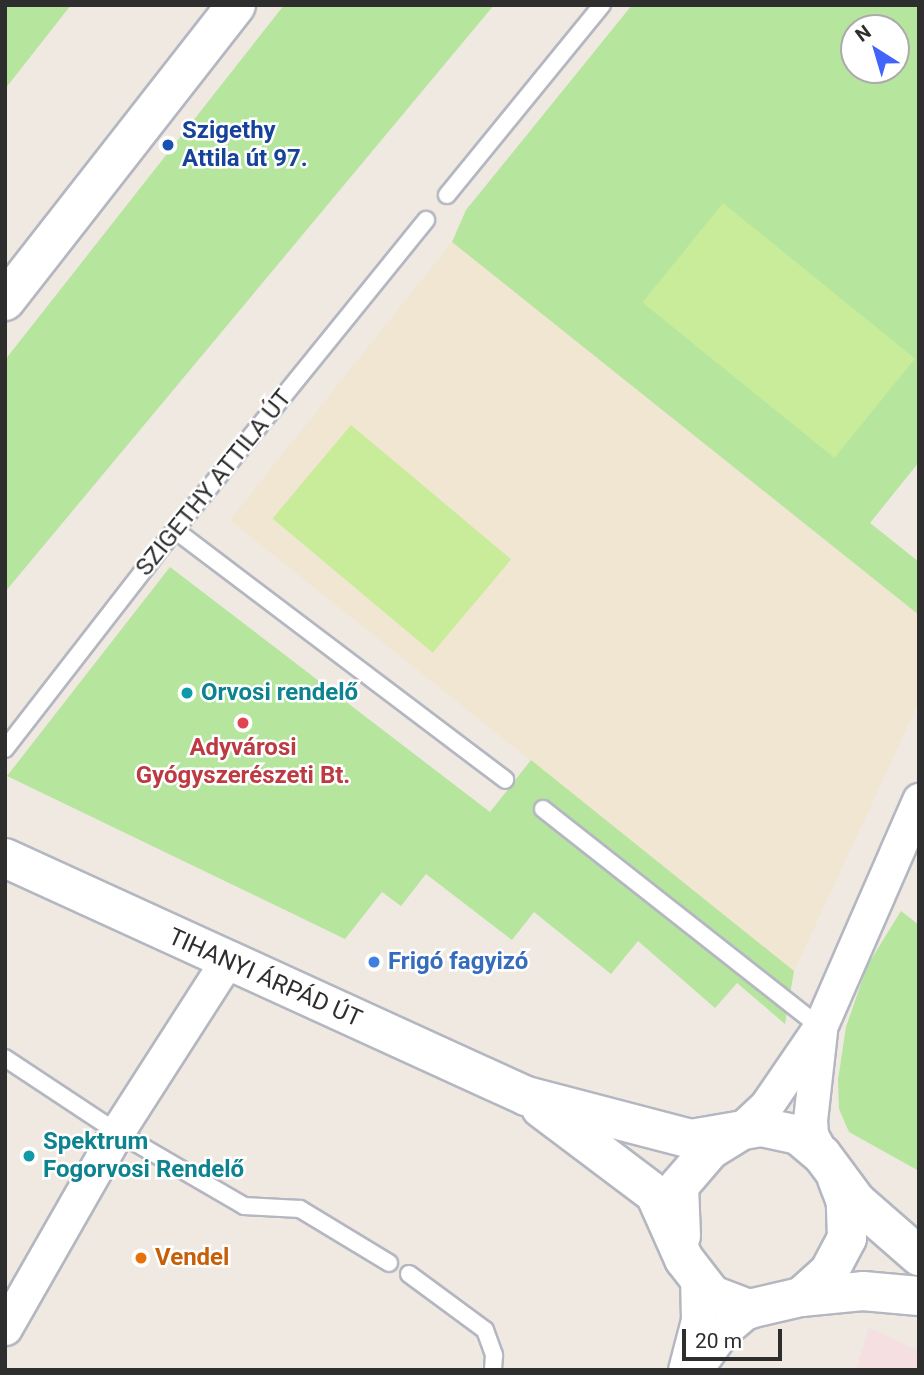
<!DOCTYPE html>
<meta charset="utf-8">
<style>
body{margin:0}
#map{position:relative;width:924px;height:1375px;overflow:hidden;background:#efe9e1;font-family:Roboto,sans-serif}
div>[style]{position:absolute}
[style*='--x']{left:calc(var(--x)*1px);top:calc(var(--y)*1px);width:calc(var(--w)*1px);rotate:calc(var(--a)*1deg)}
.education>*{inset:0;background:#f0e6d1}
.medical>*{inset:0;background:#f5dfe0}
.green>*{inset:0;background:#b6e59e}
.pitch>*{inset:0;background:#c9ec9a;transform-origin:0 0}
.roads{filter:drop-shadow(2px 0 #b4b7c1) drop-shadow(-2px 0 #b4b7c1) drop-shadow(0 2px #b4b7c1) drop-shadow(0 -2px #b4b7c1)}
.service>*{height:16px;margin:-8px;padding:0 8px;transform-origin:8px;border-radius:8px;background:#fff}
.minor>*{height:33px;margin:-16.5px;padding:0 16.5px;transform-origin:16.5px;border-radius:16.5px;background:#fff}
.tertiary>*{height:38px;margin:-19px;padding:0 19px;transform-origin:19px;border-radius:19px;background:#fff}
.dots>*{width:19px;height:19px;translate:-50% -50%;box-sizing:border-box;border:4px solid #fff;border-radius:50%}
span{translate:-50% -50%;white-space:nowrap;text-align:center;line-height:1.15;-webkit-text-stroke:5px #fff;paint-order:stroke}
.transit-label{font-size:24px;color:#164399;font-weight:700}
.left{translate:0 -50%;text-align:left}
.street-label{font-size:24px;color:#2e2e2e}
.culture-label{font-size:24px;color:#0d838f;font-weight:700}
.health-label{font-size:24px;color:#be3a42;font-weight:700}
.shop-label{font-size:24px;color:#366cbe;font-weight:700}
.food-label{font-size:24px;color:#c56008;font-weight:700}
.frame{position:absolute;inset:0;border:7px solid #2e2e2e;pointer-events:none}
.north{position:absolute;left:840px;top:14px;width:70px;height:70px;box-sizing:border-box;background:#fff;border:2px solid #ababab;border-radius:50%;rotate:323deg;font-size:19px;font-weight:700;line-height:28px;text-align:center;color:#2e2e2e}
.north::after{content:'';display:block;margin:auto;width:24px;height:32px;background:#4264fb;clip-path:polygon(50% 0,100% 100%,50% 72%,0 100%)}
.scale{position:absolute;left:682px;top:1329px;width:100px;height:32px;box-sizing:border-box;border:4px solid #2e2e2e;border-top:0;padding-left:9px;font-size:21px;line-height:24px;white-space:nowrap;color:#2e2e2e;-webkit-text-stroke:5px #fff;paint-order:stroke}
</style>
<div id="map">
<div class="education">
<div style="clip-path:polygon(452px 242px,919px 615px,919px 702px,794px 971px,230px 520px)"></div>
</div>
<div class="medical">
<div style="clip-path:polygon(869px 1328px,919px 1351px,919px 1370px,856px 1370px)"></div>
</div>
<div class="green">
<div style="clip-path:polygon(5px 5px,71px 5px,5px 89px)"></div>
<div style="clip-path:polygon(284px 5px,494px 5px,5px 592px,5px 360px)"></div>
<div style="clip-path:polygon(evenodd,632px 5px,919px 5px,919px 462px,870px 523px,919px 562px,919px 615px,452px 242px,466px 210px,632px 5px,854px 28px,896px 28px,896px 70px,854px 70px,854px 28px)"></div>
<div style="clip-path:polygon(170px 567px,490px 812px,531px 760px,794px 971px,785px 1024px,737px 983px,715px 1008px,638px 941px,611px 974px,534px 912px,512px 940px,426px 874px,401px 906px,382px 892px,345px 939px,7px 776px)"></div>
<div style="clip-path:polygon(901px 911px,919px 925px,919px 1171px,849px 1132px,839px 1109px,838px 1080px,846px 1027px,867px 966px)"></div>
</div>
<div class="pitch">
<div style="left:723px;top:203px;width:247px;height:128px;rotate:39deg"></div>
<div style="left:351px;top:425px;width:209px;height:122px;rotate:40deg"></div>
</div>
<div class="roads">
<div class="service">
<div style="--x:447;--y:195;--w:245;--a:-50.8"></div>
<div style="--x:175;--y:530;--w:414;--a:37.1"></div>
<div style="--x:5;--y:749;--w:277;--a:-52.2"></div>
<div style="--x:175;--y:530;--w:399;--a:-51"></div>
<div style="--x:543;--y:809;--w:352;--a:38.2"></div>
<div style="--x:5;--y:1058;--w:134;--a:33.5"></div>
<div style="--x:117;--y:1132;--w:147;--a:30.2"></div>
<div style="--x:244;--y:1206;--w:56;--a:3.1"></div>
<div style="--x:300;--y:1209;--w:104;--a:31.2"></div>
<div style="--x:409;--y:1274;--w:94;--a:36.4"></div>
<div style="--x:485;--y:1330;--w:27;--a:70"></div>
<div style="--x:494;--y:1355;--w:15;--a:94"></div>
</div>
<div class="minor">
<div style="--x:820;--y:1031;--w:90;--a:96.4"></div>
<div style="--x:810;--y:1120;--w:15;--a:86"></div>
<div style="--x:811;--y:1135;--w:23;--a:61"></div>
<div style="--x:738;--y:1132;--w:38;--a:-43"></div>
<div style="--x:766;--y:1106;--w:96;--a:-55.6"></div>
<div style="--x:820;--y:1027;--w:248;--a:-66.4"></div>
<div style="--x:5;--y:1328;--w:226;--a:-60.3"></div>
<div style="--x:117;--y:1132;--w:202;--a:-57.3"></div>
<div style="--x:685;--y:1370;--w:52;--a:-75.4"></div>
<div style="--x:698;--y:1320;--w:43;--a:-91.3"></div>
<div style="--x:695;--y:1370;--w:48;--a:-54.3"></div>
<div style="--x:723;--y:1331;--w:34;--a:-40"></div>
</div>
<div class="tertiary">
<div style="--x:5;--y:301;--w:375;--a:-52"></div>
<div style="--x:5;--y:858;--w:573;--a:24.55"></div>
<div style="--x:526;--y:1096;--w:171;--a:14.6"></div>
<div style="--x:691;--y:1139;--w:71;--a:-9.7"></div>
<div style="--x:761;--y:1127;--w:38;--a:12"></div>
<div style="--x:798;--y:1135;--w:31;--a:40"></div>
<div style="--x:822;--y:1155;--w:57;--a:53.5"></div>
<div style="--x:856;--y:1201;--w:84;--a:41.1"></div>
<div style="--x:541;--y:1108;--w:143;--a:37"></div>
<div style="--x:655;--y:1194;--w:71;--a:66"></div>
<div style="--x:684;--y:1259;--w:46;--a:52.1"></div>
<div style="--x:712;--y:1295;--w:40;--a:21"></div>
<div style="--x:749;--y:1309;--w:53;--a:-13"></div>
<div style="--x:801;--y:1297;--w:62;--a:-5.5"></div>
<div style="--x:863;--y:1291;--w:56;--a:5.1"></div>
<div style="--x:681;--y:1236;--w:50;--a:-92.3"></div>
<div style="--x:679;--y:1186;--w:48;--a:-49.3"></div>
<div style="--x:710;--y:1150;--w:32;--a:-32"></div>
<div style="--x:801;--y:1297;--w:38;--a:-42"></div>
<div style="--x:829;--y:1272;--w:38;--a:-62"></div>
<div style="--x:847;--y:1238;--w:36;--a:-92"></div>
<div style="--x:846;--y:1202;--w:25;--a:-111"></div>
</div>
</div>
<div class="dots">
<div style="left:168px;top:145px;background:#1a4fb4"></div>
<div style="left:187px;top:693px;background:#0f9aa8"></div>
<div style="left:243px;top:723px;background:#e0444e"></div>
<div style="left:374px;top:962px;background:#3f7fe0"></div>
<div style="left:29px;top:1156px;background:#0f9aa8"></div>
<div style="left:141px;top:1258px;background:#e8710a"></div>
</div>
<div class="transit-label">
<span class="left" style="left:182px;top:145px">Szigethy<br>Attila út 97.</span>
</div>
<div class="street-label">
<span style="left:214px;top:483px;rotate:-51deg">SZIGETHY ATTILA ÚT</span>
<span style="left:265px;top:978px;rotate:24deg">TIHANYI ÁRPÁD ÚT</span>
</div>
<div class="culture-label">
<span class="left" style="left:201px;top:693px">Orvosi rendelő</span>
<span class="left" style="left:43px;top:1156px">Spektrum<br>Fogorvosi Rendelő</span>
</div>
<div class="health-label">
<span style="left:243px;top:762px">Adyvárosi<br>Gyógyszerészeti Bt.</span>
</div>
<div class="shop-label">
<span class="left" style="left:388px;top:962px">Frigó fagyizó</span>
</div>
<div class="food-label">
<span class="left" style="left:155px;top:1258px">Vendel</span>
</div>
<div class="frame"></div>
<div class="north">N</div>
<div class="scale">20 m</div>
</div>
